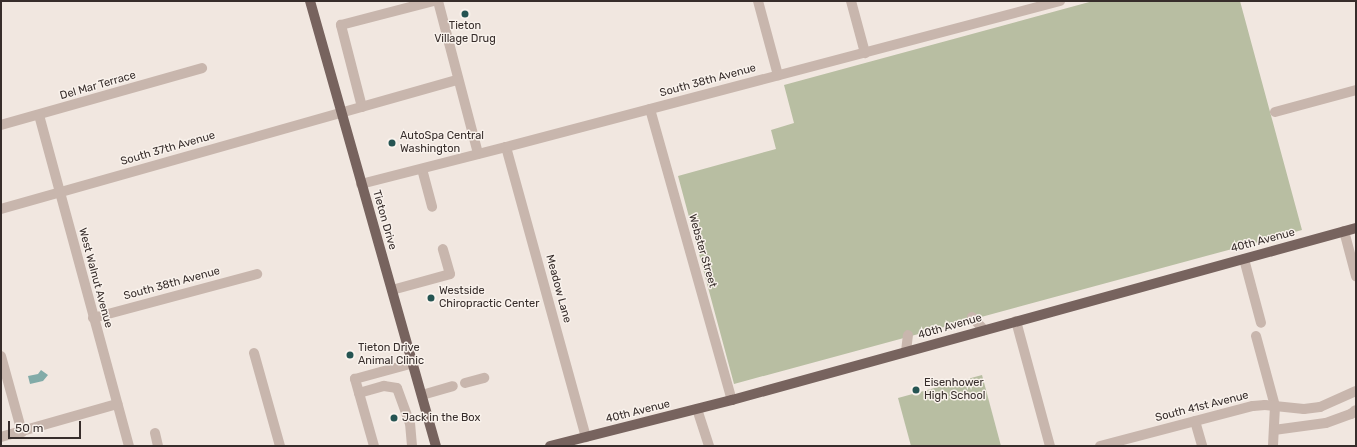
<!DOCTYPE html>
<style>
body{margin:0}
#map{position:relative;width:1357px;height:447px;overflow:hidden;background:#f1e7e0;font-family:Rubik,sans-serif}
div>[style]{position:absolute}
[style*='--x']{left:calc(var(--x)*1px);top:calc(var(--y)*1px);width:calc(var(--w)*1px);rotate:calc(var(--a)*1deg)}
.green>*{inset:0;background:#b8bea2}
.water>*{inset:0;background:#82aba8}
.minor>*{height:10px;margin:-5px;padding:0 5px;transform-origin:5px;border-radius:5px;background:#c8b6ad}
.major>*{height:10px;margin:-5px;padding:0 5px;transform-origin:5px;border-radius:5px;background:#77635e}
.dots>*{width:11px;height:11px;translate:-50% -50%;box-sizing:border-box;border:2px solid #f9f2ec;border-radius:50%}
span{translate:-50% -50%;white-space:nowrap;text-align:center;line-height:1.15;-webkit-text-stroke:3px #f9f2ec;paint-order:stroke}
.poi-label{font-size:11px;color:#372d2b}
.left{translate:0 -50%;text-align:left}
.street-label{font-size:11px;color:#372d2b}
.frame{position:absolute;inset:0;border:2px solid #372d2b;pointer-events:none}
.scale{position:absolute;left:8px;top:421px;width:73px;height:18px;box-sizing:border-box;border:2px solid #372d2b;border-top:0;padding-left:5px;font-size:12px;line-height:14px;white-space:nowrap;color:#372d2b;-webkit-text-stroke:3px #f9f2ec;paint-order:stroke}
</style>
<div id="map">
<div class="green">
<div style="clip-path:polygon(1093px 1px,1240px 1px,1302px 230px,734px 384px,678px 176px,776px 149px,771px 130px,794px 123px,784px 85px)"></div>
<div style="clip-path:polygon(982px 375px,1001px 446px,911px 446px,898px 398px)"></div>
</div>
<div class="water">
<div style="clip-path:polygon(41px 370px,48px 375px,43px 381px,30px 384px,28px 376px,38px 374px)"></div>
</div>
<div class="minor">
<div style="--x:438;--y:1;--w:158;--a:75.3"></div>
<div style="--x:758;--y:1;--w:77;--a:74.9"></div>
<div style="--x:851;--y:1;--w:54;--a:74.9"></div>
<div style="--x:362;--y:107;--w:85;--a:-104.4"></div>
<div style="--x:341;--y:25;--w:95;--a:-14.6"></div>
<div style="--x:650;--y:109;--w:302;--a:74.3"></div>
<div style="--x:1275;--y:112;--w:84;--a:-15.2"></div>
<div style="--x:39;--y:115;--w:343;--a:74.8"></div>
<div style="--x:1;--y:125;--w:209;--a:-15.8"></div>
<div style="--x:506;--y:147;--w:301;--a:74.6"></div>
<div style="--x:422;--y:169;--w:39;--a:75"></div>
<div style="--x:361;--y:184;--w:150;--a:-14.3"></div>
<div style="--x:506;--y:147;--w:573;--a:-14.76"></div>
<div style="--x:1;--y:209;--w:475;--a:-15.8"></div>
<div style="--x:1344;--y:231;--w:47;--a:75.1"></div>
<div style="--x:1244;--y:259;--w:66;--a:75.1"></div>
<div style="--x:392;--y:290;--w:60;--a:-15.4"></div>
<div style="--x:450;--y:274;--w:26;--a:-106"></div>
<div style="--x:972;--y:317;--w:18;--a:47"></div>
<div style="--x:93;--y:318;--w:170;--a:-15"></div>
<div style="--x:1016;--y:321;--w:130;--a:74.8"></div>
<div style="--x:1256;--y:336;--w:73;--a:74.8"></div>
<div style="--x:1275;--y:406;--w:40;--a:92.9"></div>
<div style="--x:906;--y:351;--w:16;--a:-83"></div>
<div style="--x:254;--y:353;--w:97;--a:74.4"></div>
<div style="--x:1;--y:356;--w:79;--a:74.6"></div>
<div style="--x:465;--y:383;--w:20;--a:-15"></div>
<div style="--x:359;--y:393;--w:26;--a:-16"></div>
<div style="--x:384;--y:386;--w:13;--a:9"></div>
<div style="--x:397;--y:388;--w:37;--a:70"></div>
<div style="--x:410;--y:423;--w:23;--a:85"></div>
<div style="--x:422;--y:395;--w:32;--a:-16"></div>
<div style="--x:697;--y:409;--w:39;--a:72"></div>
<div style="--x:1195;--y:421;--w:26;--a:74"></div>
<div style="--x:1274;--y:430;--w:52;--a:-7.7"></div>
<div style="--x:1326;--y:423;--w:27;--a:-20"></div>
<div style="--x:1351;--y:414;--w:6;--a:-39"></div>
<div style="--x:155;--y:433;--w:13;--a:77"></div>
<div style="--x:1;--y:437;--w:121;--a:-15.9"></div>
<div style="--x:374;--y:446;--w:70;--a:-105.8"></div>
<div style="--x:355;--y:379;--w:60;--a:-15.4"></div>
<div style="--x:1100;--y:446;--w:158;--a:-14.7"></div>
<div style="--x:1253;--y:406;--w:12;--a:-5"></div>
<div style="--x:1265;--y:405;--w:39;--a:6"></div>
<div style="--x:1304;--y:409;--w:16;--a:-7"></div>
<div style="--x:1320;--y:407;--w:39;--a:-24"></div>
</div>
<div class="major">
<div style="--x:310;--y:1;--w:462;--a:74.2"></div>
<div style="--x:550;--y:446;--w:188;--a:-14.2"></div>
<div style="--x:732;--y:400;--w:647;--a:-15.41"></div>
</div>
<div class="dots">
<div style="left:465px;top:14px;background:#255452"></div>
<div style="left:392px;top:143px;background:#255452"></div>
<div style="left:431px;top:298px;background:#255452"></div>
<div style="left:350px;top:355px;background:#255452"></div>
<div style="left:916px;top:390px;background:#255452"></div>
<div style="left:394px;top:418px;background:#255452"></div>
</div>
<div class="poi-label">
<span style="left:465px;top:33px">Tieton<br>Village Drug</span>
<span class="left" style="left:400px;top:143px">AutoSpa Central<br>Washington</span>
<span class="left" style="left:439px;top:298px">Westside<br>Chiropractic Center</span>
<span class="left" style="left:358px;top:355px">Tieton Drive<br>Animal Clinic</span>
<span class="left" style="left:924px;top:390px">Eisenhower<br>High School</span>
<span class="left" style="left:402px;top:418px">Jack in the Box</span>
</div>
<div class="street-label">
<span style="left:708px;top:81px;rotate:-15deg">South 38th Avenue</span>
<span style="left:98px;top:86px;rotate:-16deg">Del Mar Terrace</span>
<span style="left:168px;top:149px;rotate:-16deg">South 37th Avenue</span>
<span style="left:384px;top:220px;rotate:74deg">Tieton Drive</span>
<span style="left:1263px;top:241px;rotate:-15deg">40th Avenue</span>
<span style="left:702px;top:251px;rotate:74deg">Webster Street</span>
<span style="left:95px;top:278px;rotate:75deg">West Walnut Avenue</span>
<span style="left:172px;top:284px;rotate:-15deg">South 38th Avenue</span>
<span style="left:558px;top:289px;rotate:75deg">Meadow Lane</span>
<span style="left:950px;top:327px;rotate:-16deg">40th Avenue</span>
<span style="left:1202px;top:407px;rotate:-14deg">South 41st Avenue</span>
<span style="left:638px;top:412px;rotate:-14deg">40th Avenue</span>
</div>
<div class="frame"></div>
<div class="scale">50 m</div>
</div>
